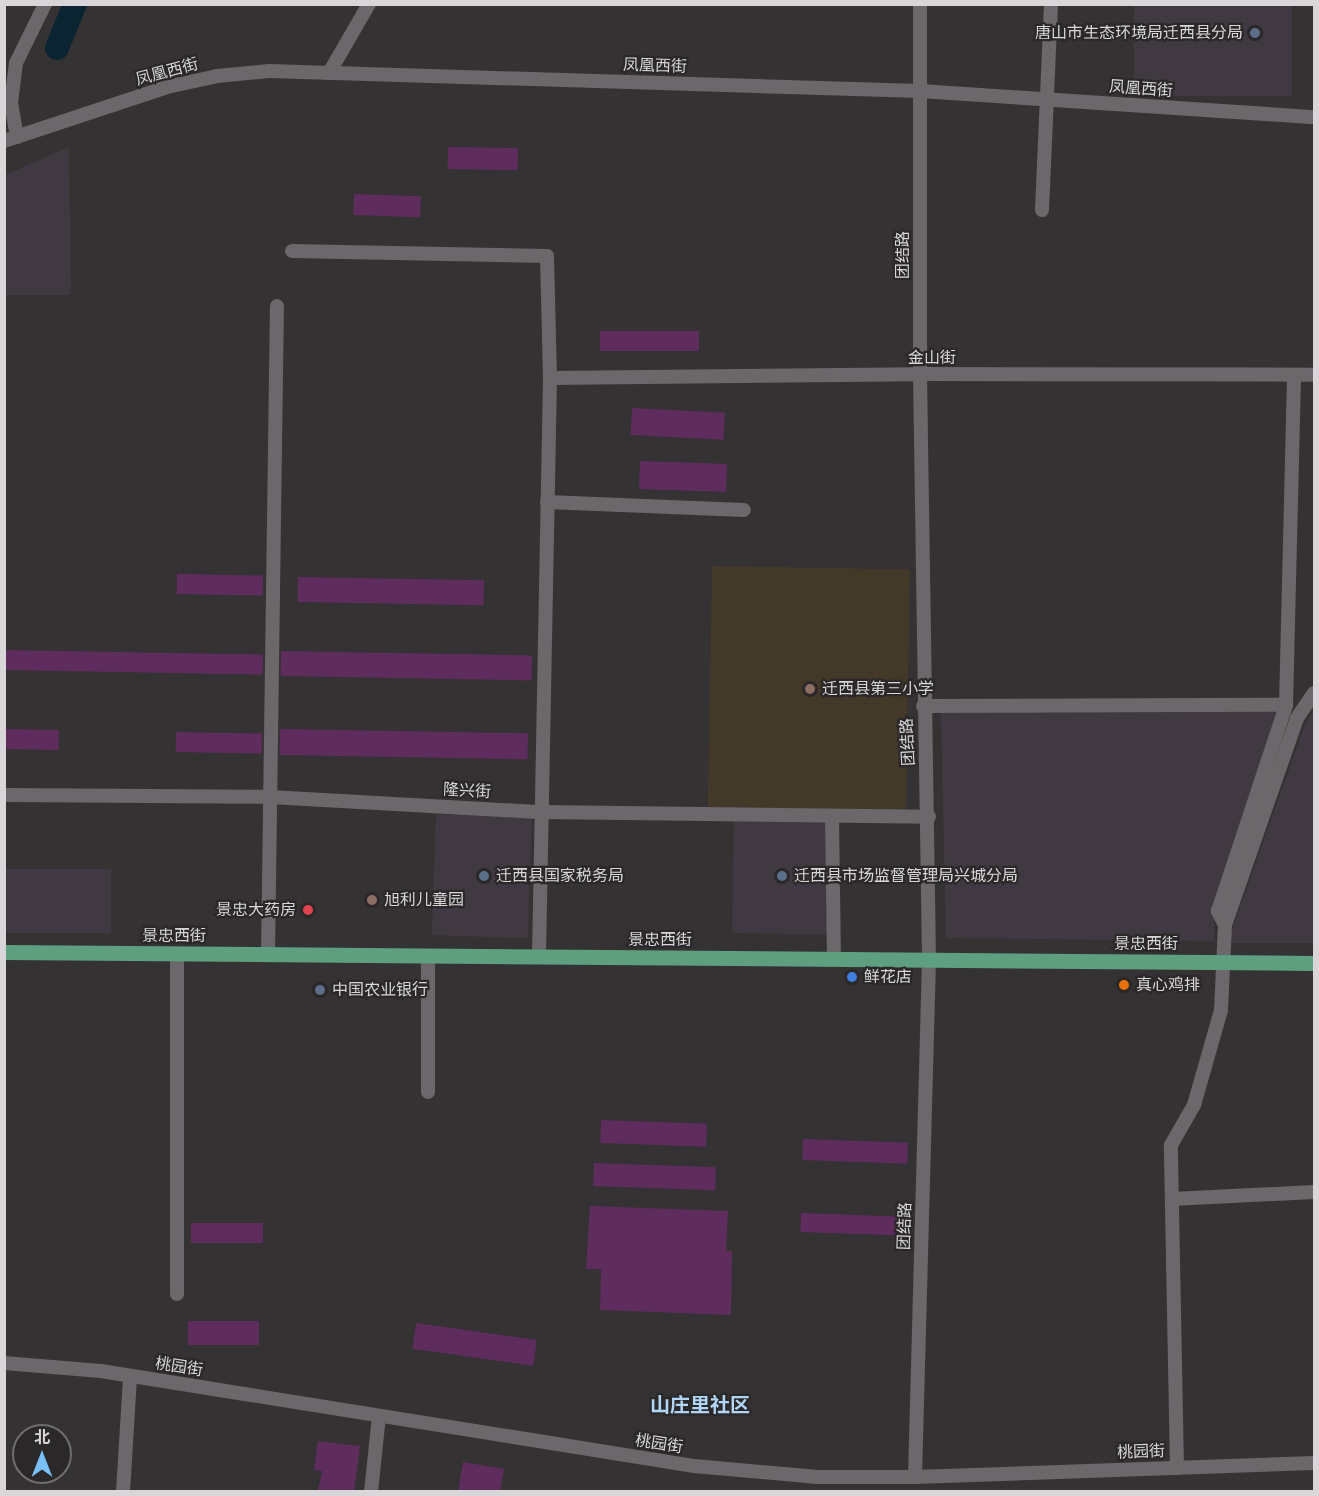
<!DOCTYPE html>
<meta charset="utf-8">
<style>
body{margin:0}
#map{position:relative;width:1319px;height:1496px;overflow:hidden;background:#353234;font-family:Poppins,"Noto Sans SC",sans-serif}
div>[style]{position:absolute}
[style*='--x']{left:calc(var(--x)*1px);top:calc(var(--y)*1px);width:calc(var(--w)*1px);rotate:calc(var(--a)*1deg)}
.built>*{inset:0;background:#413941;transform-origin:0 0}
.education>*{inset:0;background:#433929;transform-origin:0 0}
.river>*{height:24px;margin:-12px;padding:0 12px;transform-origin:12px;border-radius:12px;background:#0a2531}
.building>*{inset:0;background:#5e2d5e;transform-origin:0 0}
.minor>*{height:14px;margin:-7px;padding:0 7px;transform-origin:7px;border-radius:7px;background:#6b676a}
.major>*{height:15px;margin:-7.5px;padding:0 7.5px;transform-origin:7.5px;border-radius:7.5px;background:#5d9f7f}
.dots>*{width:16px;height:16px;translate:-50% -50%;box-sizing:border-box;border:3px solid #2b282a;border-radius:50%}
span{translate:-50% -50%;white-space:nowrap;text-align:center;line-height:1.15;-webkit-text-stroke:4.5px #2b282a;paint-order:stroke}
.poi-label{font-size:16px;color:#d8d6d8}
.right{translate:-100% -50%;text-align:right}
.left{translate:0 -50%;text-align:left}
.street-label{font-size:16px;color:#d8d6d8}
.quarter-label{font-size:20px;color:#b0d5f5;font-weight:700}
.frame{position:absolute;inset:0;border:6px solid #d8d6d8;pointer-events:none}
.north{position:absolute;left:12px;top:1424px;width:60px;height:60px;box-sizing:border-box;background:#2b282a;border:2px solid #706e70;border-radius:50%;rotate:0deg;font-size:16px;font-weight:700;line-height:24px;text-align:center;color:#d8d6d8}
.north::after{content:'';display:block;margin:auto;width:21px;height:27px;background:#79bff8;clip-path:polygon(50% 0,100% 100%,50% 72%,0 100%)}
</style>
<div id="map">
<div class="built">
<div style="left:1134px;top:5px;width:158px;height:91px"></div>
<div style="clip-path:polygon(69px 147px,71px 289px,69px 295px,5px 295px,5px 175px)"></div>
<div style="clip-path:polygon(1276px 712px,1214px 905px,1214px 941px,946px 938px,941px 713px)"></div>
<div style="clip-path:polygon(1314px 712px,1314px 943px,1227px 943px,1306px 722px)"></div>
<div style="left:436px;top:814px;width:96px;height:121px;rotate:2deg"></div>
<div style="left:734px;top:818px;width:97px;height:115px;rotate:1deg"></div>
<div style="left:5px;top:869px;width:106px;height:64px"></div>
</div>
<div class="education">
<div style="left:712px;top:566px;width:198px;height:241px;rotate:1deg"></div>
</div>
<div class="river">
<div style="--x:57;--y:48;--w:48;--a:-67.8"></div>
</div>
<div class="building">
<div style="left:448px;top:147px;width:70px;height:22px;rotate:1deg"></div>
<div style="left:354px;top:194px;width:67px;height:21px;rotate:2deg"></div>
<div style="left:699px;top:331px;width:20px;height:99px;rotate:90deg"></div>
<div style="left:632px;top:408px;width:93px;height:27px;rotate:3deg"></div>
<div style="left:640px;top:461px;width:87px;height:28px;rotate:2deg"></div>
<div style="left:177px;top:574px;width:86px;height:20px;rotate:1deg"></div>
<div style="left:298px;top:577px;width:186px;height:25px;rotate:1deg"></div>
<div style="left:4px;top:650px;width:259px;height:20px;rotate:1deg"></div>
<div style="left:281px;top:651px;width:251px;height:25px;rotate:1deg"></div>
<div style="left:4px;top:729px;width:55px;height:20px;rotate:1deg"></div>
<div style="left:280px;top:729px;width:248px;height:26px;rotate:1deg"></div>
<div style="left:176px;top:732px;width:86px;height:20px;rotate:1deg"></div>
<div style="left:601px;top:1120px;width:106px;height:23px;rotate:2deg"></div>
<div style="left:803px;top:1139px;width:105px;height:21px;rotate:2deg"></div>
<div style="left:594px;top:1163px;width:122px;height:23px;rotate:2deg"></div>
<div style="clip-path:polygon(590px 1206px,728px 1211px,726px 1251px,732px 1251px,731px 1315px,600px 1310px,601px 1269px,586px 1269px)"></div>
<div style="left:801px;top:1213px;width:104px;height:19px;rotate:2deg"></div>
<div style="left:191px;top:1223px;width:72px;height:20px"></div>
<div style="left:188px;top:1321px;width:71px;height:24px"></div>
<div style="left:416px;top:1323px;width:122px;height:26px;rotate:8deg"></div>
<div style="clip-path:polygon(318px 1441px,360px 1446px,354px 1491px,318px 1491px,322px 1471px,314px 1470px)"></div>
<div style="clip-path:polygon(463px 1462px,504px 1469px,500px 1491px,458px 1491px)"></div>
</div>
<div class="minor">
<div style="--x:329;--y:73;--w:80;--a:-59.9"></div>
<div style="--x:17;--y:137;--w:35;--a:-100"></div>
<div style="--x:11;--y:103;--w:40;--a:-82.9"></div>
<div style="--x:16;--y:63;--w:66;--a:-63.8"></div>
<div style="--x:4;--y:141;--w:172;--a:-18.3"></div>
<div style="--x:167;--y:87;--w:51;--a:-12.4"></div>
<div style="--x:217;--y:76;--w:52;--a:-5.5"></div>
<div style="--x:269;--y:71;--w:651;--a:1.76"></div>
<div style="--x:920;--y:91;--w:395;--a:3.8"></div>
<div style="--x:1042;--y:210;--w:206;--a:-87.5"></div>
<div style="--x:292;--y:251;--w:255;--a:1.1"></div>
<div style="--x:547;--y:256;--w:122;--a:88.6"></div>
<div style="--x:550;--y:378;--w:579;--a:91.09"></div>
<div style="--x:550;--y:378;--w:370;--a:-0.6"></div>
<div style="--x:920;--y:374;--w:394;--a:0.1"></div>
<div style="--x:547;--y:502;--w:197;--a:2.3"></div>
<div style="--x:923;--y:706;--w:363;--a:-0.2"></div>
<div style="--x:4;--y:795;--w:266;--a:0.4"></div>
<div style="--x:270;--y:797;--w:272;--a:3.2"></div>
<div style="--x:542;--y:812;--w:387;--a:0.7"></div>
<div style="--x:832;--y:816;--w:143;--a:89.2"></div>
<div style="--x:1225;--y:925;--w:16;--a:-117"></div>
<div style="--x:1218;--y:911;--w:217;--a:-71.7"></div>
<div style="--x:1286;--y:705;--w:330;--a:-88.6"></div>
<div style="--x:177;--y:954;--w:340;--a:90"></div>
<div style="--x:268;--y:955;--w:649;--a:-89.21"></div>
<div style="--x:428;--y:956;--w:136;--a:90"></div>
<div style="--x:1172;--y:1199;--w:142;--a:-2.8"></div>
<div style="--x:4;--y:1363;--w:97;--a:4.7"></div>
<div style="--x:101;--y:1371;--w:601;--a:9.1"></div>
<div style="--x:694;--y:1466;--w:124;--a:5.1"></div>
<div style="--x:818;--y:1477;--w:97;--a:0"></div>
<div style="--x:915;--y:1477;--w:399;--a:-2"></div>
<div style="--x:1177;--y:1468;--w:323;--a:-91.1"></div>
<div style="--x:1171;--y:1145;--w:46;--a:-60.1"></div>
<div style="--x:1194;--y:1105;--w:99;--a:-74.1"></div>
<div style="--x:1221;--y:1010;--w:85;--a:-87.3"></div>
<div style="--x:1225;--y:925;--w:219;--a:-70.8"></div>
<div style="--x:1297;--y:718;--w:30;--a:-56"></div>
<div style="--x:915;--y:1477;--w:517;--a:-88.45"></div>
<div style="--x:929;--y:960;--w:586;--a:-90.88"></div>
<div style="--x:920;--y:374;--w:370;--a:-90"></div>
<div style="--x:123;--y:1492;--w:116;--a:-86.5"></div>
<div style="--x:371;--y:1492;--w:76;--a:-84"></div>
</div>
<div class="major">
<div style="--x:4;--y:952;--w:1310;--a:0.48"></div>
</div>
<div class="dots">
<div style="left:1255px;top:33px;background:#5c6f8a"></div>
<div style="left:810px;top:689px;background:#8d6e63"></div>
<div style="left:484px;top:876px;background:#5c6f8a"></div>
<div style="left:782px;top:876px;background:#5c6f8a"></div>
<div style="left:372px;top:900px;background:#8d6e63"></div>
<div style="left:308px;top:910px;background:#e0444e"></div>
<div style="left:852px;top:977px;background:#3f7fe0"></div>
<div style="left:1124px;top:985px;background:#e8710a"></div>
<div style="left:320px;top:990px;background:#5c6f8a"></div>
</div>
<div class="poi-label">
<span class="right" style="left:1243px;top:33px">唐山市生态环境局迁西县分局</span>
<span class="left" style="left:822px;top:689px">迁西县第三小学</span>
<span class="left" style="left:496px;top:876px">迁西县国家税务局</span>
<span class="left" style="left:794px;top:876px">迁西县市场监督管理局兴城分局</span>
<span class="left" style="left:384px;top:900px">旭利儿童园</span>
<span class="right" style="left:296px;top:910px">景忠大药房</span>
<span class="left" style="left:864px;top:977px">鲜花店</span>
<span class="left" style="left:1136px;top:985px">真心鸡排</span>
<span class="left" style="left:332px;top:990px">中国农业银行</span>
</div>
<div class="street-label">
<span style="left:655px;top:66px;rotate:2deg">凤凰西街</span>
<span style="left:167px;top:72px;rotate:-15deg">凤凰西街</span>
<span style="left:1141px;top:89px;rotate:4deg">凤凰西街</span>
<span style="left:903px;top:255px;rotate:-90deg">团结路</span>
<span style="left:932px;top:358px">金山街</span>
<span style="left:908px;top:742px;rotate:-93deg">团结路</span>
<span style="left:467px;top:791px;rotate:3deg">隆兴街</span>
<span style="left:174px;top:936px">景忠西街</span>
<span style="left:660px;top:940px">景忠西街</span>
<span style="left:1146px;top:944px">景忠西街</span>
<span style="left:905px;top:1226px;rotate:-88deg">团结路</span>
<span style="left:179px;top:1367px;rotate:9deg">桃园街</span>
<span style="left:659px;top:1444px;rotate:9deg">桃园街</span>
<span style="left:1141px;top:1452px;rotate:-2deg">桃园街</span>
</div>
<div class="quarter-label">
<span style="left:700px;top:1405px">山庄里社区</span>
</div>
<div class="frame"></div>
<div class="north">北</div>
</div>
